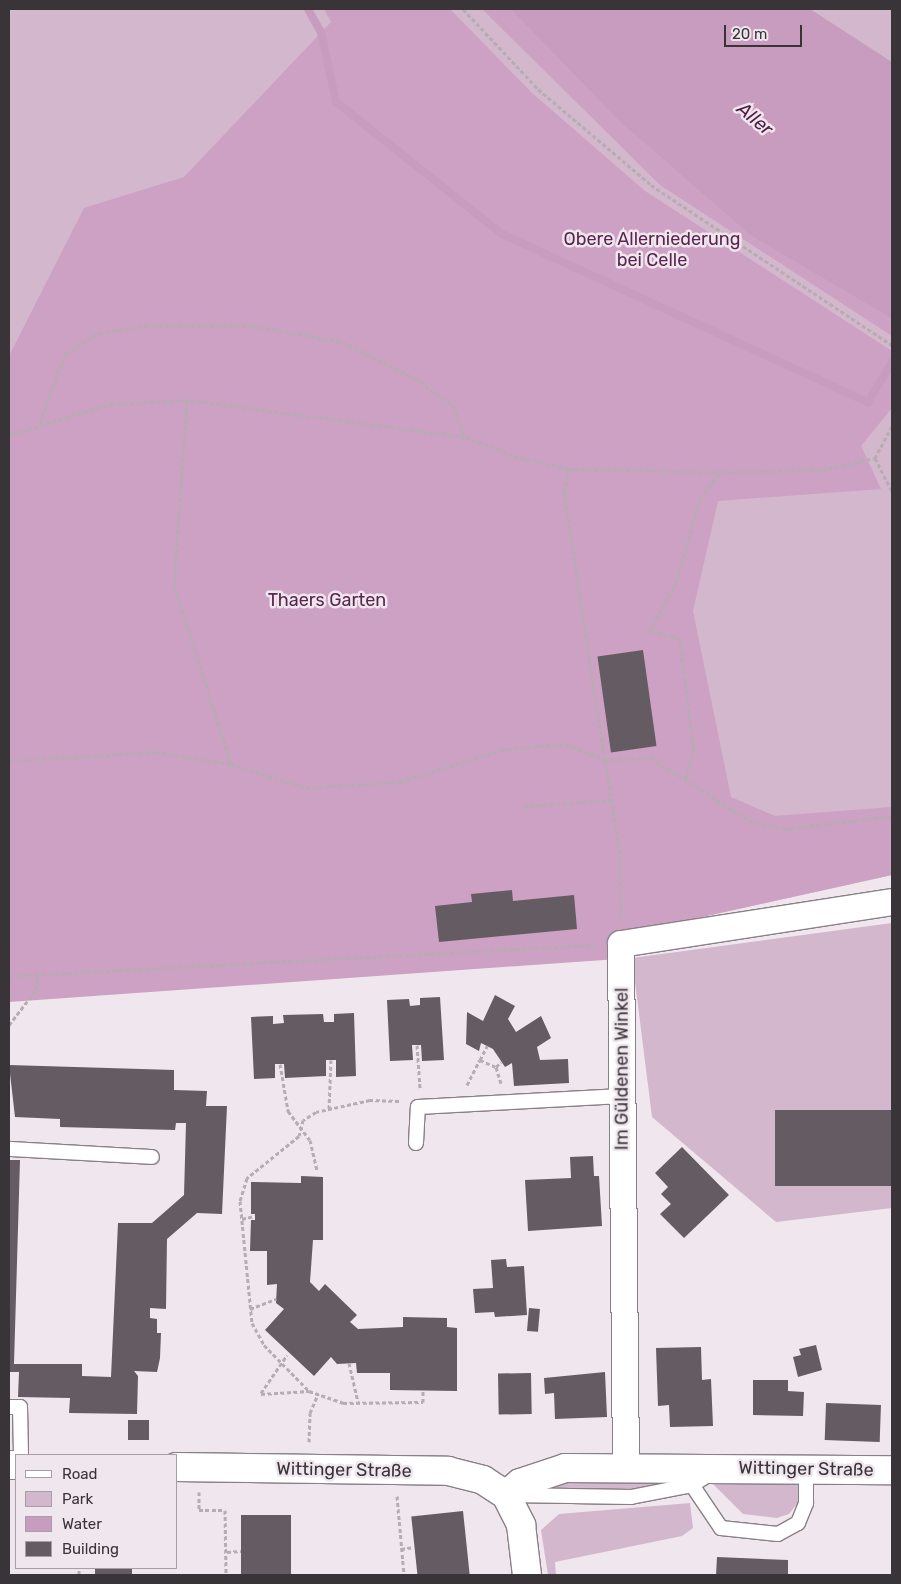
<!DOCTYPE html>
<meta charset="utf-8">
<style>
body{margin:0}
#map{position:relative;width:901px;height:1584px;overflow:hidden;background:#f0e6ed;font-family:Rubik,sans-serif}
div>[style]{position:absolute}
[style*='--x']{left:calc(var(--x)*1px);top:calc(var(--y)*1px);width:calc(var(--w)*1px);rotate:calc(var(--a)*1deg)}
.green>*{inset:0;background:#d3b7cc}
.forest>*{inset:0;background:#cda1c3}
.water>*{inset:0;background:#c89cbe}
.stream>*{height:8px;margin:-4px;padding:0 4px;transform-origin:4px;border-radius:4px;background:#c89cbe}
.building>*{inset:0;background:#645c62;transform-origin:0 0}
.path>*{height:3px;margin-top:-1.5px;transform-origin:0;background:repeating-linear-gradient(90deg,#b5adb2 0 4px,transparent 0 6.5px)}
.roads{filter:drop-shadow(1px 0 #898087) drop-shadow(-1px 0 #898087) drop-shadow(0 1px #898087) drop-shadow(0 -1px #898087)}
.service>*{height:14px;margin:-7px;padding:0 7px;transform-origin:7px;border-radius:7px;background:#fff}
.minor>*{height:26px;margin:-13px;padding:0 13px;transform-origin:13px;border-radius:13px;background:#fff}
.tertiary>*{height:28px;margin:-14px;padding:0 14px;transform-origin:14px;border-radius:14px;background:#fff}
.secondary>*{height:28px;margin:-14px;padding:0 14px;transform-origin:14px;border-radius:14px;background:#fff}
span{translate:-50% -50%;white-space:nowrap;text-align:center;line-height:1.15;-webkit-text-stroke:5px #f0e6ed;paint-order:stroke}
.park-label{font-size:18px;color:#5b2551}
.street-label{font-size:18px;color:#383437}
.water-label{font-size:19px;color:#4f1a46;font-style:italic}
.frame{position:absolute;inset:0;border:10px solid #383437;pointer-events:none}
.legend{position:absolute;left:15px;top:1454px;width:162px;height:115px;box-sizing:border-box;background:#f0e6ed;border:1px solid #a69fa4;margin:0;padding:6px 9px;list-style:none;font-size:15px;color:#383437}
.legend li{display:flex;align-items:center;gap:10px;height:25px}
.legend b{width:25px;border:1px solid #a69fa4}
.scale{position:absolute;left:724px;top:25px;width:78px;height:22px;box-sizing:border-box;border:2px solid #383437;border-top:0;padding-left:6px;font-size:15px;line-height:18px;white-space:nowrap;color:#383437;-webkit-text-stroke:4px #f0e6ed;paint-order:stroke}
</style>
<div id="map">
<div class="green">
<div style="clip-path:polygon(9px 9px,892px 9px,892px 875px,657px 927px,9px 374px)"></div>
<div style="clip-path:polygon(892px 923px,892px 1208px,776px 1222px,652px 1117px,632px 958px)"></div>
<div style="clip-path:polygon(567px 1478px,653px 1480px,653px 1485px,634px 1489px,569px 1490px,549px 1486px)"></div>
<div style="clip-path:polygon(792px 1480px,800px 1487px,800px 1500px,789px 1514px,777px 1518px,743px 1514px,712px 1483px)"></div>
<div style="clip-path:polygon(690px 1503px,693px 1528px,682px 1536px,555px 1562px,556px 1575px,548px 1575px,541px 1530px,559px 1514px)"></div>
</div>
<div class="forest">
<div style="clip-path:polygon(324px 9px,450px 9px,532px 93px,645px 191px,892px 351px,892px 408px,861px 446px,881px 489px,718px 501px,693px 611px,731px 797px,775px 816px,892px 807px,892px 875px,657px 927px,632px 958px,9px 1002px,9px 356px,84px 208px,184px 177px,331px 22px)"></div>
<div style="clip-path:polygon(482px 9px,510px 9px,621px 123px,751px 236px,892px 319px,892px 336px,660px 185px)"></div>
</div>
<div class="water">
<div style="clip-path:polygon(510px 9px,810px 9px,892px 62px,892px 319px,751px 236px,621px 123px)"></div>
</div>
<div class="stream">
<div style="--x:308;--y:9;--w:26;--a:61"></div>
<div style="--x:321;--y:32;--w:72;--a:77.9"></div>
<div style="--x:336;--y:102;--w:212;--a:38.5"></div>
<div style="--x:502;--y:234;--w:403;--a:24.7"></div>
<div style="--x:868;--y:402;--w:47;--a:-59"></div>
</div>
<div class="building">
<div style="left:643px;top:650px;width:97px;height:46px;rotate:82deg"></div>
<div style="clip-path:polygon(512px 890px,513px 901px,574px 895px,577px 929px,439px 942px,435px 906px,472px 902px,471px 894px)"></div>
<div style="clip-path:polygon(495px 995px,515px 1006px,508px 1019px,516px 1032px,541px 1016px,551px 1038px,537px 1047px,540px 1060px,568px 1059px,569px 1083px,514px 1086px,512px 1063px,505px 1067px,493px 1049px,481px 1043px,479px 1051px,466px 1044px,467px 1012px,483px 1021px)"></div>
<div style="clip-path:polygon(440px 997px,444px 1060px,422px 1061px,421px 1045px,412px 1045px,413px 1060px,390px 1061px,387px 1000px,409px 999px,410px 1006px,420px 1005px,420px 998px)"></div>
<div style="clip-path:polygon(354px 1013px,356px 1076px,336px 1077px,336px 1060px,326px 1060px,326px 1076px,285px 1078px,284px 1064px,275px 1064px,275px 1078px,254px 1079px,251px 1017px,273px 1016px,273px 1024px,284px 1023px,283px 1015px,323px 1014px,324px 1022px,334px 1022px,334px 1014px)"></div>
<div style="clip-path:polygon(9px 1065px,174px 1070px,174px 1090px,207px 1091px,206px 1106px,227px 1106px,222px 1214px,197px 1213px,167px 1239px,166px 1309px,150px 1308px,150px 1318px,157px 1319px,157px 1333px,161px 1333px,160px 1358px,157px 1372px,134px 1371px,138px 1376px,137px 1414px,69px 1413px,70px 1398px,18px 1397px,19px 1372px,9px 1372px,9px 1160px,20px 1160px,14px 1364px,82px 1364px,82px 1376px,111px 1377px,118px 1223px,152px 1223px,184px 1195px,186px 1123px,176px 1123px,175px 1130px,60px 1127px,60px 1119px,15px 1117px)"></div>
<div style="left:892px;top:1110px;width:76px;height:117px;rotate:90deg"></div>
<div style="clip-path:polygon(682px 1147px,729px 1195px,684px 1238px,660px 1214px,671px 1204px,661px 1194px,668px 1187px,655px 1173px)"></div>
<div style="clip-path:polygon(593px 1156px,594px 1176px,599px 1176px,602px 1226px,528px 1231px,525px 1180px,571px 1178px,570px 1157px)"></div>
<div style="clip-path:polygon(301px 1176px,323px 1177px,323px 1240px,313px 1240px,310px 1282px,319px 1291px,325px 1284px,357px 1315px,350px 1322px,358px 1329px,403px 1327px,403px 1317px,447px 1318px,447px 1327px,457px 1328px,457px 1391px,390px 1390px,390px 1373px,357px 1373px,356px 1363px,337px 1364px,331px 1357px,314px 1376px,265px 1330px,284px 1309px,276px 1303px,277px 1284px,267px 1285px,267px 1251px,250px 1251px,251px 1220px,255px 1220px,255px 1214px,251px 1214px,251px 1182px,301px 1183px)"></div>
<div style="clip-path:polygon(506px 1259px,507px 1267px,524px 1266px,527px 1315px,495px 1317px,494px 1312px,475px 1313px,473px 1289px,493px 1288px,491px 1260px)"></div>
<div style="left:529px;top:1308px;width:11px;height:23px;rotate:5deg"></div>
<div style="clip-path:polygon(816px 1345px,822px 1370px,798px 1377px,793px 1357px,801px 1355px,799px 1349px)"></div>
<div style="clip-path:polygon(701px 1347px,702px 1380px,711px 1379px,713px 1426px,670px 1427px,669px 1405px,658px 1406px,656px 1348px)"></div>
<div style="clip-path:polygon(605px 1372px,607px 1417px,555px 1419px,554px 1393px,545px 1394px,544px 1378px)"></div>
<div style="left:531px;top:1373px;width:41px;height:33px;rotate:89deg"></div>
<div style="clip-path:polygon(753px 1380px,788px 1380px,788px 1391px,804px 1392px,803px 1416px,753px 1415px)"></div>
<div style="left:826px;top:1403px;width:55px;height:37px;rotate:2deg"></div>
<div style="left:128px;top:1420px;width:21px;height:20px"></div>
<div style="left:463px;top:1511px;width:64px;height:52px;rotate:84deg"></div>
<div style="left:241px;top:1515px;width:50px;height:60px"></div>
<div style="clip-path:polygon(717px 1557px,788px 1560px,788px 1575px,716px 1575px)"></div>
<div style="left:95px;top:1568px;width:37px;height:7px"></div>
</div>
<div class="path">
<div style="--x:463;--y:9;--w:110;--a:46.8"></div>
<div style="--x:538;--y:89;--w:148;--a:40.3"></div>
<div style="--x:651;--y:185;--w:289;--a:33.6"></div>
<div style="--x:40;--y:423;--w:73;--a:-70.1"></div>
<div style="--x:65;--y:354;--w:40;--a:-32"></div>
<div style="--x:99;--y:333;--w:47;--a:-8.7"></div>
<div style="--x:145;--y:326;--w:108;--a:0"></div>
<div style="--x:253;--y:326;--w:91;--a:10.1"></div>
<div style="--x:343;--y:342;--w:80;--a:26.6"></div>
<div style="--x:415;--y:378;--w:47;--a:36.4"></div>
<div style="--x:453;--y:406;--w:33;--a:69"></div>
<div style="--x:465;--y:437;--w:280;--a:-172.4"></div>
<div style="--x:892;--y:426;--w:36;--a:118"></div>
<div style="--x:875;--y:458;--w:37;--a:63"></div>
<div style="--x:9;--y:435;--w:107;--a:-16.9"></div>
<div style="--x:111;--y:404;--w:76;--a:-3"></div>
<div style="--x:187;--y:400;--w:185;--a:94"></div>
<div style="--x:174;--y:585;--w:188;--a:72.3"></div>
<div style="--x:466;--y:437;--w:52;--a:21.6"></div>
<div style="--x:514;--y:456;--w:56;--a:13.5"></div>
<div style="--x:568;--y:469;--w:151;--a:1.1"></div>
<div style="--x:568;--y:469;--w:24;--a:99"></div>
<div style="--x:564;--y:493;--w:270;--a:81.3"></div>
<div style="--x:605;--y:760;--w:46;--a:-2.5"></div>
<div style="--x:651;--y:758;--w:117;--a:32.5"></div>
<div style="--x:750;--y:821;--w:35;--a:13"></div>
<div style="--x:784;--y:829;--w:109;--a:-6.9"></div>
<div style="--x:9;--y:761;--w:147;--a:-3.5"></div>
<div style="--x:156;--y:752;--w:76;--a:9.1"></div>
<div style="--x:231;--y:764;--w:79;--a:17.7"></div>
<div style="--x:306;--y:788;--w:94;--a:-3.7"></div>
<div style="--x:400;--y:782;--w:106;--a:-17.6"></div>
<div style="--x:501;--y:750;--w:65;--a:-5.3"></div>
<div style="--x:566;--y:744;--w:42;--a:22.3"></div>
<div style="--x:605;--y:760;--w:97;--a:81.1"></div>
<div style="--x:620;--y:856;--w:63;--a:89.1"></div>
<div style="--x:685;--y:779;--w:28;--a:-72"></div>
<div style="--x:694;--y:752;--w:114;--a:-97.1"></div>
<div style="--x:680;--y:639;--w:31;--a:-165"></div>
<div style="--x:650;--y:631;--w:55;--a:-61.6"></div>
<div style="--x:676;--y:583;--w:88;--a:-74.2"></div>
<div style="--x:700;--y:498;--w:33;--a:-52"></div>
<div style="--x:720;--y:472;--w:102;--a:-1.1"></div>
<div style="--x:822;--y:470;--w:54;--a:-12.8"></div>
<div style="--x:524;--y:806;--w:88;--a:-3.9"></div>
<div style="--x:9;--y:976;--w:587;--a:-3.03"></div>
<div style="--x:9;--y:1025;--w:44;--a:-52.4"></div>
<div style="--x:36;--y:990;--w:16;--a:-83"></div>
<div style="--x:417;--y:1045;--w:43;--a:86"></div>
<div style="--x:480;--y:1060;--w:16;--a:-63"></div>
<div style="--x:280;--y:1064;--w:48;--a:80.3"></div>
<div style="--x:288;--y:1111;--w:36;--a:53"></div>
<div style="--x:310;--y:1140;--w:31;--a:77"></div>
<div style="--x:496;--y:1067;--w:7;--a:-45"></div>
<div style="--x:467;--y:1085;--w:28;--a:-63"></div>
<div style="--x:480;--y:1060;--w:17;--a:24"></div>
<div style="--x:496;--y:1067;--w:17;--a:73"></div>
<div style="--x:399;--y:1101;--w:29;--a:-178"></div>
<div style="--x:370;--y:1100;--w:55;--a:167.5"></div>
<div style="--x:316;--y:1112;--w:15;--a:148"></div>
<div style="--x:303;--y:1120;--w:16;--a:104"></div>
<div style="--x:299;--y:1136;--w:67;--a:141.1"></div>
<div style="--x:247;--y:1178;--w:24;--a:107"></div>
<div style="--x:240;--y:1201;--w:123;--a:84.4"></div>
<div style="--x:252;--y:1323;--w:25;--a:61"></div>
<div style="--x:264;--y:1345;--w:64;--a:45.6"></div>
<div style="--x:309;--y:1391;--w:36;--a:19"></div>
<div style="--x:343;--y:1403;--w:80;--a:-0.7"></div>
<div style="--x:423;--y:1402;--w:11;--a:-90"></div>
<div style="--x:329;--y:1109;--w:49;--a:-87.7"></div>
<div style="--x:242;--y:1219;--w:13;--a:-13"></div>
<div style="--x:250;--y:1309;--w:28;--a:-21"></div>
<div style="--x:349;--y:1363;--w:40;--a:77"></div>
<div style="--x:261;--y:1393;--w:46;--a:-55.6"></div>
<div style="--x:261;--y:1394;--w:48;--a:-3.6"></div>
<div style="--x:309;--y:1442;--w:29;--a:-88"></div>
<div style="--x:310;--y:1413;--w:21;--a:-67"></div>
<div style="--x:199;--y:1492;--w:18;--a:90"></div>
<div style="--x:199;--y:1510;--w:26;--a:0"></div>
<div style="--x:225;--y:1510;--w:65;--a:89.1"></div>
<div style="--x:397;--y:1496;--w:79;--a:84.9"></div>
<div style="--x:401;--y:1549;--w:13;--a:-9"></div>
<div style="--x:227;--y:1552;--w:14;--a:-4"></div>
<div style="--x:79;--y:1575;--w:7;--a:-90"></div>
</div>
<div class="roads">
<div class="service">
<div style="--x:416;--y:1143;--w:36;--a:-87"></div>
<div style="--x:418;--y:1107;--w:204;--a:-3.1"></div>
<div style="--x:9;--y:1149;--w:143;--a:3.2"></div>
<div style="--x:9;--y:1407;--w:11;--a:0"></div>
<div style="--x:20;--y:1407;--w:48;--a:88.8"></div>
<div style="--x:693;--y:1476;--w:9;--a:96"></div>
<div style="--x:692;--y:1485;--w:52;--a:56"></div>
<div style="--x:721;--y:1528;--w:57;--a:6"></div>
<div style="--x:778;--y:1534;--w:23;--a:-29"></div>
<div style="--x:798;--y:1523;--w:22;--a:-68"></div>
<div style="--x:806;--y:1503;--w:34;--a:-90"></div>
<div style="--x:510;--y:1495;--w:121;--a:0.9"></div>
<div style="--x:631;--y:1497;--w:62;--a:-11.1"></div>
<div style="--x:692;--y:1485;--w:22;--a:-32"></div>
</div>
<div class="minor">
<div style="--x:626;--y:1468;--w:524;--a:-90.55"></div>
<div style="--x:621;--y:944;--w:274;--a:-8.8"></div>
</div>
<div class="tertiary">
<div style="--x:506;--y:1495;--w:18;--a:-41"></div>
<div style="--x:520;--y:1483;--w:47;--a:-18.4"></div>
<div style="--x:565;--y:1468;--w:327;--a:0.4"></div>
</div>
<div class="secondary">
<div style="--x:9;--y:1465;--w:7;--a:0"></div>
<div style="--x:176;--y:1467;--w:272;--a:0.8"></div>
<div style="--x:448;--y:1471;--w:36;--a:14"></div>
<div style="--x:483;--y:1480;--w:27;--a:33"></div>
<div style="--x:506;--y:1495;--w:34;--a:63"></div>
<div style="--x:521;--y:1525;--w:50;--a:83.2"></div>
</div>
</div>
<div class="park-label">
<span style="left:652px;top:250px">Obere Allerniederung<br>bei Celle</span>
<span style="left:327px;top:600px">Thaers Garten</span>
</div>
<div class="street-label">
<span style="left:622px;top:1069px;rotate:-90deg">Im Güldenen Winkel</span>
<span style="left:806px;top:1469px;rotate:1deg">Wittinger Straße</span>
<span style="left:344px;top:1470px;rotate:1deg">Wittinger Straße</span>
</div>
<div class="water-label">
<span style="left:755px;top:119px;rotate:40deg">Aller</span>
</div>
<div class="frame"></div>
<ul class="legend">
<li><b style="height:6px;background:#fff"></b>Road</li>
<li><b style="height:14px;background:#d3b7cc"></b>Park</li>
<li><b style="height:14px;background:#c89cbe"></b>Water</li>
<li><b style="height:14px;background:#645c62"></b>Building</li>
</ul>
<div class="scale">20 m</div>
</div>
